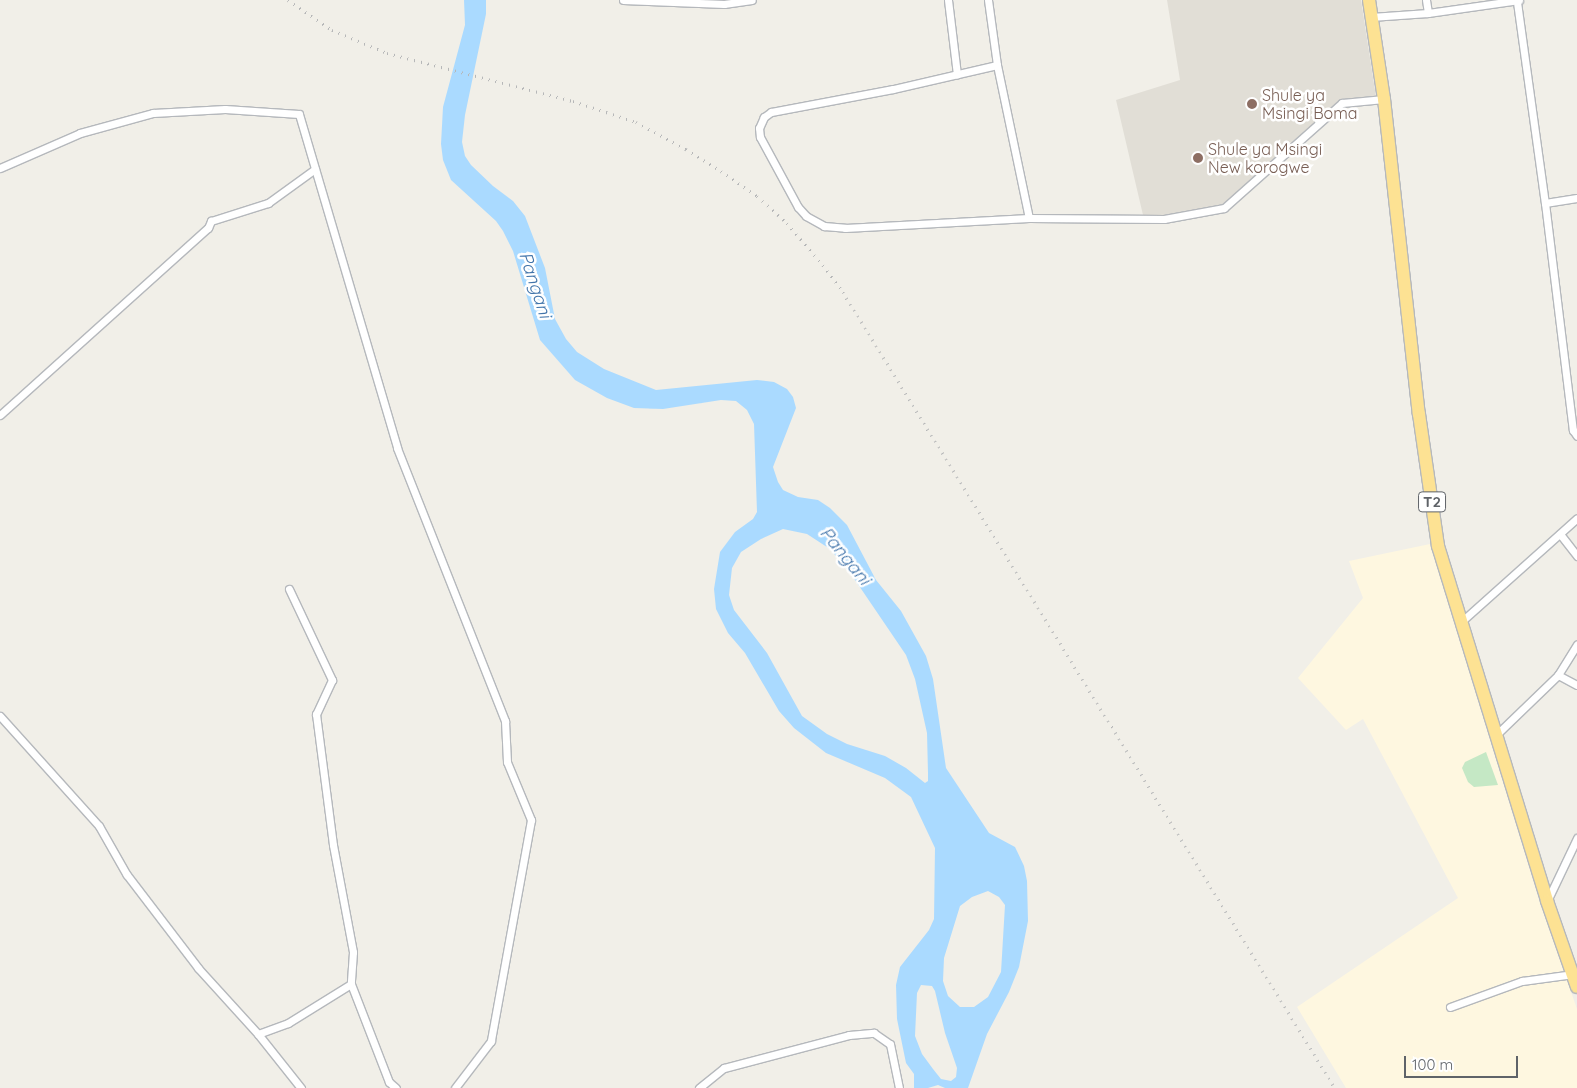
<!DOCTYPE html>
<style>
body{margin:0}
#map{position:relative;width:1577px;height:1088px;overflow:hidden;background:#f1efe8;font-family:Quicksand,sans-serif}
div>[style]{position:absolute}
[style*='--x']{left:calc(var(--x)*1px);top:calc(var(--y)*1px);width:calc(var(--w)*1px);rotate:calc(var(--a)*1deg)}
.commercial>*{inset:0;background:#fef7e0}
.education>*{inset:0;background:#e1ded6}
.green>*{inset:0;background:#c5e8c5}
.water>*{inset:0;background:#aadaff}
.roads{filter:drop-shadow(1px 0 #b5b8bc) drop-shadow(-1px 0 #b5b8bc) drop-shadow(0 1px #b5b8bc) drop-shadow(0 -1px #b5b8bc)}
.street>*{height:7px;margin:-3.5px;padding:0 3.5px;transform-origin:3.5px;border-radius:3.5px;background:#fff}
.highway>*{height:12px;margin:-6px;padding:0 6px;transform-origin:6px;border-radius:6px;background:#fde293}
.rail>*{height:2.5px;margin-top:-1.25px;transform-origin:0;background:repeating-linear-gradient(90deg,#b6b7b8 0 1px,transparent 0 7px)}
.dots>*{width:14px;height:14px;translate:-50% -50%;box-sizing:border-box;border:2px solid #fff;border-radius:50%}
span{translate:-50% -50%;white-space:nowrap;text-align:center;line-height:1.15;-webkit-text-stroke:5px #fff;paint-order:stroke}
.shield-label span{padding:1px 4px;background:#fff;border:1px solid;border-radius:4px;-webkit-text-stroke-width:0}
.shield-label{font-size:15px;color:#5f6368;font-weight:700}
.education-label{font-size:16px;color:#785e54}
.left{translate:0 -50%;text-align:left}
.water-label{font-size:18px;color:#4174aa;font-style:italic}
.scale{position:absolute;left:1404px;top:1056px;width:114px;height:22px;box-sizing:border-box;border:2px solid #5f6368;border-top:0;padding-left:6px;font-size:15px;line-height:18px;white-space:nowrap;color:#5f6368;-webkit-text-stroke:4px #fff;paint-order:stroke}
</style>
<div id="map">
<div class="commercial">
<div style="clip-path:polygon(1430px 544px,1540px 903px,1577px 1009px,1577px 1088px,1346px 1088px,1297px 1007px,1458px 898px,1363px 719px,1346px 730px,1298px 678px,1363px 598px,1349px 561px)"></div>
</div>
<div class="education">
<div style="clip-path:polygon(1167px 0,1361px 0,1376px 97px,1341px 101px,1222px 205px,1164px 216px,1143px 215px,1116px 100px,1180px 80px)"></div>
</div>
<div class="green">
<div style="clip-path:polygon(1486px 752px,1498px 785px,1474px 787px,1468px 782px,1462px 768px,1465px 762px)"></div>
</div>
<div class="water">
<div style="clip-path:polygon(evenodd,464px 0,486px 0,486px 14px,465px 115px,462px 142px,465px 156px,471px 165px,493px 186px,513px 201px,525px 216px,545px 268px,555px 319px,566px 339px,577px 352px,604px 369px,656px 390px,757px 380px,774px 382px,787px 389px,793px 397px,796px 408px,773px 467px,778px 482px,783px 490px,798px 497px,818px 500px,830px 508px,847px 525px,876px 580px,901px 611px,926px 656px,933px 679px,946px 768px,989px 833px,1015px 847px,1024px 866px,1027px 881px,1028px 921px,1019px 967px,1009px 992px,987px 1034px,968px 1088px,945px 1088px,938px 1085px,928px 1088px,914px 1088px,914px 1074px,906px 1063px,897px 1019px,896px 985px,900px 967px,929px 930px,934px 919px,935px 848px,911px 797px,885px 778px,826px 753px,794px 728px,779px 711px,745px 653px,728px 633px,716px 609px,714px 589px,720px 552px,735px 532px,753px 519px,757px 512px,754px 424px,747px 410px,736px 401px,721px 400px,663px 409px,634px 408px,607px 398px,575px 380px,540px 340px,513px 251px,503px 231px,496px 221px,451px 180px,443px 160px,441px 144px,443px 107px,465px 25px,464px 0,783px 529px,807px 534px,830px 549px,851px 574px,906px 655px,915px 679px,927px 733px,928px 773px,928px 781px,925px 783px,906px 768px,885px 756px,847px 744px,827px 734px,802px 716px,767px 653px,734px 610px,729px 595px,732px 568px,741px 552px,761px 539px,783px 529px,464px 0,988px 891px,999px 897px,1005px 905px,1001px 972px,988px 997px,974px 1007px,960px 1007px,948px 996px,943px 981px,944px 958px,960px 906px,972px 897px,988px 891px,464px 0,921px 985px,932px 986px,935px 991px,945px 1033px,957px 1068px,956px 1077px,951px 1081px,941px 1079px,933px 1069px,922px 1054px,915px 1036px,917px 993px,921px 985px)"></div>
</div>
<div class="roads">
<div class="street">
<div style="--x:623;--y:0;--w:101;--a:2.3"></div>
<div style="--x:724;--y:4;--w:28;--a:-8"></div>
<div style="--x:948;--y:0;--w:75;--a:83.1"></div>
<div style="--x:988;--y:0;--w:66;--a:82.1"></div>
<div style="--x:997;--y:65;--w:156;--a:78.2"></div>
<div style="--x:1426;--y:0;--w:13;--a:81"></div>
<div style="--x:1517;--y:2;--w:203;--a:82.1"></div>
<div style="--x:1545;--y:203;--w:229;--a:83"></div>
<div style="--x:1573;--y:430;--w:7;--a:56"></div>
<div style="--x:1371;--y:17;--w:57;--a:-4"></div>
<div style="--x:1428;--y:13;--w:92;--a:-8.1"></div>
<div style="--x:997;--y:65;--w:107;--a:167"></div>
<div style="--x:893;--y:89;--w:124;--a:169.3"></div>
<div style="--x:771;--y:112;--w:9;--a:144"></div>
<div style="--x:764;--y:117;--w:12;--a:114"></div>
<div style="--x:759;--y:128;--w:9;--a:84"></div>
<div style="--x:760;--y:137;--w:80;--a:61.5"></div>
<div style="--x:798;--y:207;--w:12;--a:48"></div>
<div style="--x:806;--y:216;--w:21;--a:29"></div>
<div style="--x:824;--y:226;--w:21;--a:5"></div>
<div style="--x:845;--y:228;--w:184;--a:-3.1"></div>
<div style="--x:1029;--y:218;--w:135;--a:0.4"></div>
<div style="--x:1164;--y:219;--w:61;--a:-10.4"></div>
<div style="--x:1224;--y:208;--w:158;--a:-41.7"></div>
<div style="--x:1342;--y:103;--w:42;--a:-5.4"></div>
<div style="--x:0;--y:168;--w:87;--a:-23.6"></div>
<div style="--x:80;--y:133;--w:76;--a:-15.3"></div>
<div style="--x:153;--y:113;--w:72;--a:-3.2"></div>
<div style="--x:225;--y:109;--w:74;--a:3.9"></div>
<div style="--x:299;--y:114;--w:348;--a:73.6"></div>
<div style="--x:397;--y:448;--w:294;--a:68.4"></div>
<div style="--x:505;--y:721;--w:41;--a:87.2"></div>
<div style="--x:507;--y:762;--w:63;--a:67.5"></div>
<div style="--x:531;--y:820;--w:225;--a:100.3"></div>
<div style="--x:491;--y:1041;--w:59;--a:127.5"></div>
<div style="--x:1545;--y:203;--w:32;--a:-9"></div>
<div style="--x:0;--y:415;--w:280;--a:-42"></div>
<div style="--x:208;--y:228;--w:8;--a:-67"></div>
<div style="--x:211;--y:221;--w:60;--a:-17.5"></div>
<div style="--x:268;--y:203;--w:58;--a:-35.9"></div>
<div style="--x:1560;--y:534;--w:28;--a:52"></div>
<div style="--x:289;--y:589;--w:101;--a:64.7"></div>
<div style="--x:332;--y:680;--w:38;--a:115"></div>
<div style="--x:316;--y:714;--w:132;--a:82.6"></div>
<div style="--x:333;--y:845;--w:109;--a:79.4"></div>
<div style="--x:353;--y:952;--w:32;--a:94"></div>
<div style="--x:351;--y:984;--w:105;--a:68.8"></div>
<div style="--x:389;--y:1082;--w:9;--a:41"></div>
<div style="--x:1462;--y:621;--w:154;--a:-41.8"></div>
<div style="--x:1558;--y:675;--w:21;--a:28"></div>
<div style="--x:0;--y:716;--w:148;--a:48"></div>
<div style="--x:99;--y:826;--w:56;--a:60.3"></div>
<div style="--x:127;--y:875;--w:117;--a:52.6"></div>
<div style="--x:198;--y:968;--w:89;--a:47.7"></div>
<div style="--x:258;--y:1034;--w:69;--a:51.5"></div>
<div style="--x:1497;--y:734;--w:85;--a:-44"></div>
<div style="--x:1558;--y:675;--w:36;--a:-58"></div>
<div style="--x:1547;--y:901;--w:70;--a:-64.5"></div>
<div style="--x:1450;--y:1007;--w:77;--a:-19.9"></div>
<div style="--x:1522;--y:981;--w:52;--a:-7.7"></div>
<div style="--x:258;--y:1034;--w:32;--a:-20"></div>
<div style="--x:288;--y:1023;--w:74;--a:-31.8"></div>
<div style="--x:699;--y:1088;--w:32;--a:-39"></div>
<div style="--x:724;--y:1068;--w:129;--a:-14.8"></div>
<div style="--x:849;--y:1035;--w:25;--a:-5"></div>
<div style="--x:874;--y:1033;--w:19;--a:35"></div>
<div style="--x:890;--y:1044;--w:45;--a:78.4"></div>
</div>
<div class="highway">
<div style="--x:1369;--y:0;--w:100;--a:81.4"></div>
<div style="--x:1384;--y:99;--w:317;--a:83.7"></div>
<div style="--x:1419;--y:414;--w:133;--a:81.8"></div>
<div style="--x:1438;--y:546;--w:371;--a:72.9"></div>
<div style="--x:1547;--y:901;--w:91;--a:70.8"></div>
</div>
</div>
<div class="rail">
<div style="--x:288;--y:0;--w:53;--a:34.3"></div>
<div style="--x:332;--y:30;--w:60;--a:22.7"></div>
<div style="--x:387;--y:53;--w:192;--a:14.5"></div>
<div style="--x:573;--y:101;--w:66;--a:18.4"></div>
<div style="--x:636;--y:122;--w:57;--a:28.4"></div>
<div style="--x:686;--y:149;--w:41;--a:32.2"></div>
<div style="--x:721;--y:171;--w:44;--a:34.8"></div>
<div style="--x:757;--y:196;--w:40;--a:42"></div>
<div style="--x:787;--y:223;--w:55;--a:49.4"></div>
<div style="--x:823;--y:265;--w:34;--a:53"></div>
<div style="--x:843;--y:292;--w:936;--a:58.28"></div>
</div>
<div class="dots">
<div style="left:1252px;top:104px;background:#8d6e63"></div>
<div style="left:1198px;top:158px;background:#8d6e63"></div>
</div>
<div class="shield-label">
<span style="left:1432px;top:502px">T2</span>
</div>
<div class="education-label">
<span class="left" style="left:1262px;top:104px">Shule ya<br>Msingi Boma</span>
<span class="left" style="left:1208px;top:158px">Shule ya Msingi<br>New korogwe</span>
</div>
<div class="water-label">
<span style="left:535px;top:285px;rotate:72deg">Pangani</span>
<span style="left:845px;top:556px;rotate:51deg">Pangani</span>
</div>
<div class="scale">100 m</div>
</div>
